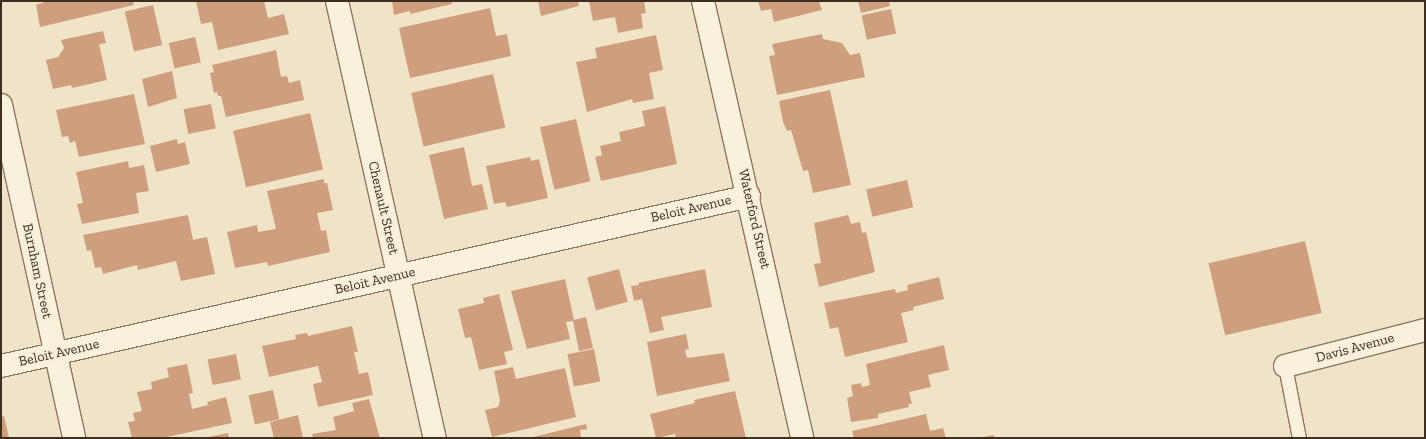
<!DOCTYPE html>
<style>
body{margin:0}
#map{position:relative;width:1426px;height:439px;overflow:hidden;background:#f0e4c8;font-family:"Zilla Slab",serif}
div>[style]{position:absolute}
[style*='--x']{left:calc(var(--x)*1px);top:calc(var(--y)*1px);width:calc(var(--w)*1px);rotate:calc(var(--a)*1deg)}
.building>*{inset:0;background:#cf9f7d;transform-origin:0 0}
.roads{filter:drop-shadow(1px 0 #8d765c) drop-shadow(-1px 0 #8d765c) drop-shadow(0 1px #8d765c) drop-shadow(0 -1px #8d765c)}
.lane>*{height:13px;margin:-6.5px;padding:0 6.5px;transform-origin:6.5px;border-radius:6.5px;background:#faf1dc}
.street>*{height:22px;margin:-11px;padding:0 11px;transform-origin:11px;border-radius:11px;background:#faf1dc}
span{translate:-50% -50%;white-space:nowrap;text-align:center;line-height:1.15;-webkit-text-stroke:4px #f7eed8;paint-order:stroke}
.street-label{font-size:14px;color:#3d2e20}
.frame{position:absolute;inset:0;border:2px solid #3d2e20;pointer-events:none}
</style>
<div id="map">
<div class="building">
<div style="clip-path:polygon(48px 1px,133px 1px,134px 5px,40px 27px,36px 5px)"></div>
<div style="clip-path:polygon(196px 1px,264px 1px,268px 18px,284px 14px,289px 34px,218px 50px,212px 22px,201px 24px)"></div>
<div style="clip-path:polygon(392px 1px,451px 1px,452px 4px,410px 14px,410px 11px,394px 15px)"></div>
<div style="clip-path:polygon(538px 1px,578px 1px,579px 6px,541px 16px)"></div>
<div style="clip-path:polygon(589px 1px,644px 1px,646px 13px,641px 14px,643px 28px,618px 33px,615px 17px,593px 21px)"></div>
<div style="clip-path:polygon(758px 1px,819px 1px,822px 10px,774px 22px,771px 9px,761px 11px)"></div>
<div style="clip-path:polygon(858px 1px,889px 1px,890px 6px,861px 13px)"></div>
<div style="left:153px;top:5px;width:41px;height:29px;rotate:77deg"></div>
<div style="clip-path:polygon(490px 8px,496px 36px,507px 34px,511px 56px,410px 78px,399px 28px)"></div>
<div style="left:891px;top:9px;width:25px;height:30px;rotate:78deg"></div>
<div style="clip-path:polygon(103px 31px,106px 43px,99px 44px,107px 80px,72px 88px,71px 85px,53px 89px,46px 60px,58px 57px,64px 48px,61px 40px)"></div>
<div style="clip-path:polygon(822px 34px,823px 39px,842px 43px,850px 55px,860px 53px,865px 77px,777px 95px,769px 56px,775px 55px,772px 44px)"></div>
<div style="clip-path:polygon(656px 35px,663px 70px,649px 73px,654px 99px,633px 103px,632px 99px,587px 112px,576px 62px,597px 58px,595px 48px)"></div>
<div style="left:195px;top:37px;width:26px;height:27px;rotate:77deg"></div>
<div style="clip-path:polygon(276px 50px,281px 77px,287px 76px,289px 83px,300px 80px,304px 100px,226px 117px,221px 96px,218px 96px,217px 92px,214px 93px,210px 73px,214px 72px,212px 65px)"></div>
<div style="clip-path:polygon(172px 71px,177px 98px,148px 107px,142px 79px)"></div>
<div style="left:493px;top:74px;width:55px;height:84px;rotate:77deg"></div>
<div style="clip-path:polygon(830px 90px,851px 185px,813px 193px,808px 170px,803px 171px,791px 130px,787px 131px,783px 122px,779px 101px)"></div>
<div style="clip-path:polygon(134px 94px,145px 144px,79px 157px,75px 141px,70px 143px,68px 136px,62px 137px,56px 110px)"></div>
<div style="left:211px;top:104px;width:25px;height:28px;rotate:79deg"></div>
<div style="clip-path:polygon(665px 106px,677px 164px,601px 181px,595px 157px,602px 155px,600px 146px,621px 141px,619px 132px,645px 126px,642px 111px)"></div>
<div style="left:310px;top:113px;width:58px;height:79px;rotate:77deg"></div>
<div style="left:576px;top:119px;width:64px;height:37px;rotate:77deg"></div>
<div style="clip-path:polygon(177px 139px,178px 144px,185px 142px,190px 164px,156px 172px,150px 146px)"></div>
<div style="clip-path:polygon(464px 147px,472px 186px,482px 184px,488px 209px,444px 219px,429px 155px)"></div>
<div style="clip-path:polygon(530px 157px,531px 161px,539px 159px,548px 198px,507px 207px,505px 202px,494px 204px,486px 166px)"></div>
<div style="clip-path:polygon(128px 161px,129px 168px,144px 165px,149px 191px,136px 193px,139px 213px,82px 224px,77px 204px,83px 203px,76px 172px)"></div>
<div style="clip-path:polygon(324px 179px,324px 183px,327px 183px,333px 210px,317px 213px,321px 231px,326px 230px,330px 252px,268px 266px,267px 262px,235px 268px,227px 232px,257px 225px,258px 232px,276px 229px,267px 191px)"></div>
<div style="left:907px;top:180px;width:28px;height:42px;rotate:77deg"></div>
<div style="clip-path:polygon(188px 215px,193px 240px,207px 237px,215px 274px,181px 281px,176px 261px,138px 270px,137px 265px,103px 274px,101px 267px,95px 268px,91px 250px,87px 251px,83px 235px)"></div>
<div style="clip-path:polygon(848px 215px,851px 224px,860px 222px,862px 233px,866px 232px,875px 272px,819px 287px,814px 264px,821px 263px,814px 223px)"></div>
<div style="left:1305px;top:241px;width:74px;height:99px;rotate:77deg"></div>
<div style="left:619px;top:269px;width:34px;height:33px;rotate:75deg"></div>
<div style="clip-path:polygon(705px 269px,712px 307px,661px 317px,664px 330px,650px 333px,642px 299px,634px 301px,631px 286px,639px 285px,638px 283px)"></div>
<div style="clip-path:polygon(939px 277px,944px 299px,913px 307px,914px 310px,901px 313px,908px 342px,845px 357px,838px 327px,830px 329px,824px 303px,895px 289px,896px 293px,908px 290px,907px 285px)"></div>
<div style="clip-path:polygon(565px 279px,574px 320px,586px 317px,593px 348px,579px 351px,573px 321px,566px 322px,570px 339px,527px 349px,511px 291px)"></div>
<div style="clip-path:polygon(499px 294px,513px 350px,504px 352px,507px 364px,479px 370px,471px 337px,465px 338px,458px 309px,484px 303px,483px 298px)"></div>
<div style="clip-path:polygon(352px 326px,358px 352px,354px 352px,359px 374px,368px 372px,373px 395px,318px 407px,313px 384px,322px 382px,318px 366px,269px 377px,262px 346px,296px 339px,295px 335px,307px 333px,308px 336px)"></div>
<div style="clip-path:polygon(686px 334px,689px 349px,685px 350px,687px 358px,724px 353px,730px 381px,657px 396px,647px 342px)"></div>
<div style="clip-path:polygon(944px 345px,949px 370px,928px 375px,931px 387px,909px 392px,912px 404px,908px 404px,909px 407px,878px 414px,878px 418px,851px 422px,847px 398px,853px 396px,851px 385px,861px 383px,862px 387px,870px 385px,866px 364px)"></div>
<div style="left:594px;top:349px;width:33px;height:27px;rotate:79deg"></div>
<div style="left:236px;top:354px;width:26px;height:29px;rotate:79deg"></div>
<div style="clip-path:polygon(187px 364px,193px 393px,189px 394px,192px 409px,208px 405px,207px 402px,226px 397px,232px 423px,162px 438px,132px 438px,128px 422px,135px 421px,133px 413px,142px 411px,137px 392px,152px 389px,151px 382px,169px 377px,167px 368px)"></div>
<div style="clip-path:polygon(513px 367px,516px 379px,565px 368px,576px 417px,492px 437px,485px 410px,498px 407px,500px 401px,494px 371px)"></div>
<div style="left:273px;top:390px;width:30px;height:25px;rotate:78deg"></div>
<div style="clip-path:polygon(735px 391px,746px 438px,676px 438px,675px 434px,656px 438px,650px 414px,695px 403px,694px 400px)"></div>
<div style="clip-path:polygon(369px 399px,380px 438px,313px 438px,312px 434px,336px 430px,333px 417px,354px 411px,352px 403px)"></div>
<div style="clip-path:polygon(926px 414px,930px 431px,943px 428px,946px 438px,854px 438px,852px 431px)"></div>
<div style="clip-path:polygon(298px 415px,303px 438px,274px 438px,270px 422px)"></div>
<div style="clip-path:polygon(4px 416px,9px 438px,1px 438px,1px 417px)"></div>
<div style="clip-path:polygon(586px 424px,587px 429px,580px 430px,581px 438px,529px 438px)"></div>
<div style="clip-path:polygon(228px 433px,229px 438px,208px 438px,208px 437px)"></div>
<div style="clip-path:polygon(994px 435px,994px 438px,983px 438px,983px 437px)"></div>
</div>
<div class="roads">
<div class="lane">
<div style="--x:1285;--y:366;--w:73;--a:79"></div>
</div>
<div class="street">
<div style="--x:337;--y:1;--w:448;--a:77.4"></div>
<div style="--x:703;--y:1;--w:448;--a:77.2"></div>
<div style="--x:1;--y:105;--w:341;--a:77.6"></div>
<div style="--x:1;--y:366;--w:767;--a:-12.8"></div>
<div style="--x:1285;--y:366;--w:145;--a:-14.4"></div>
</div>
</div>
<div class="street-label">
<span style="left:383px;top:208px;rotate:77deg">Chenault Street</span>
<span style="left:691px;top:209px;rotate:-13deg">Beloit Avenue</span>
<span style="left:754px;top:219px;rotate:77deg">Waterford Street</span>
<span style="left:37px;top:271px;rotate:78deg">Burnham Street</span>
<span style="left:375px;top:281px;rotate:-13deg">Beloit Avenue</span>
<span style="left:1355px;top:348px;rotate:-15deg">Davis Avenue</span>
<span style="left:59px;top:353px;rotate:-13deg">Beloit Avenue</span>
</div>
<div class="frame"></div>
</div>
